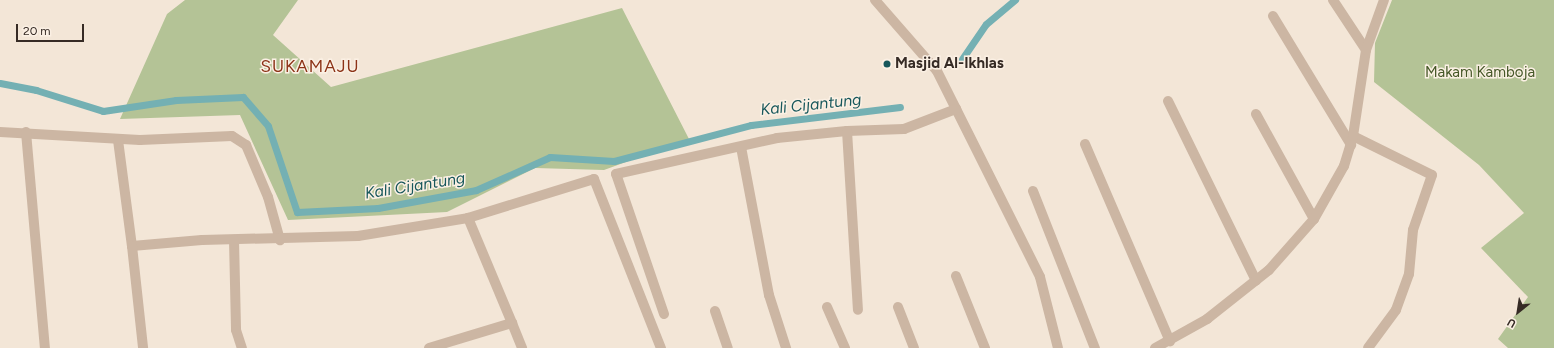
<!DOCTYPE html>
<style>
body{margin:0}
#map{position:relative;width:1554px;height:348px;overflow:hidden;background:#f3e6d7;font-family:Figtree,sans-serif}
div>[style]{position:absolute}
[style*='--x']{left:calc(var(--x)*1px);top:calc(var(--y)*1px);width:calc(var(--w)*1px);rotate:calc(var(--a)*1deg)}
.green>*{inset:0;background:#b4c396}
.stream>*{height:7px;margin:-3.5px;padding:0 3.5px;transform-origin:3.5px;border-radius:3.5px;background:#74b0b3}
.minor>*{height:10px;margin:-5px;padding:0 5px;transform-origin:5px;border-radius:5px;background:#ccb6a3}
.dots>*{width:11px;height:11px;translate:-50% -50%;box-sizing:border-box;border:2px solid #fbf0e4;border-radius:50%}
span{translate:-50% -50%;white-space:nowrap;text-align:center;line-height:1.15;-webkit-text-stroke:3px #fbf0e4;paint-order:stroke}
.poi-label{font-size:15px;color:#362b25;font-weight:700}
.left{translate:0 -50%;text-align:left}
.park-label{font-size:15px;color:#455727}
.water-label{font-size:16px;color:#17575b;font-style:italic}
.quarter-label{font-size:17px;color:#8c3317;letter-spacing:1px}
.north{position:absolute;left:1498px;top:292px;width:40px;height:40px;-webkit-text-stroke:3px #fbf0e4;paint-order:stroke;rotate:210deg;font-size:11px;font-weight:700;line-height:16px;text-align:center;color:#362b25}
.north::after{content:'';display:block;margin:auto;width:14px;height:18px;background:#362b25;clip-path:polygon(50% 0,100% 100%,50% 72%,0 100%)}
.scale{position:absolute;left:16px;top:24px;width:68px;height:18px;box-sizing:border-box;border:2px solid #362b25;border-top:0;padding-left:5px;font-size:12px;line-height:14px;white-space:nowrap;color:#362b25;-webkit-text-stroke:3px #fbf0e4;paint-order:stroke}
</style>
<div id="map">
<div class="green">
<div style="clip-path:polygon(185px 0,298px 0,273px 35px,331px 87px,622px 8px,689px 139px,604px 170px,535px 168px,447px 212px,288px 220px,240px 115px,120px 119px,167px 14px)"></div>
<div style="clip-path:polygon(1392px 0,1554px 0,1554px 348px,1508px 348px,1498px 339px,1528px 297px,1481px 248px,1524px 213px,1479px 165px,1374px 82px,1375px 43px)"></div>
</div>
<div class="stream">
<div style="--x:962;--y:59;--w:42;--a:-55.6"></div>
<div style="--x:986;--y:24;--w:38;--a:-40"></div>
<div style="--x:0;--y:83;--w:37;--a:11"></div>
<div style="--x:36;--y:90;--w:70;--a:17.4"></div>
<div style="--x:103;--y:111;--w:74;--a:-8.6"></div>
<div style="--x:176;--y:100;--w:67;--a:-2.6"></div>
<div style="--x:243;--y:97;--w:38;--a:49"></div>
<div style="--x:268;--y:126;--w:91;--a:71.4"></div>
<div style="--x:297;--y:212;--w:81;--a:-2.8"></div>
<div style="--x:378;--y:208;--w:100;--a:-10.4"></div>
<div style="--x:476;--y:190;--w:81;--a:-24"></div>
<div style="--x:550;--y:157;--w:64;--a:3.6"></div>
<div style="--x:614;--y:161;--w:142;--a:-14.7"></div>
<div style="--x:751;--y:125;--w:150;--a:-6.9"></div>
</div>
<div class="minor">
<div style="--x:875;--y:0;--w:94;--a:48.9"></div>
<div style="--x:937;--y:71;--w:230;--a:63.4"></div>
<div style="--x:1040;--y:277;--w:73;--a:75.8"></div>
<div style="--x:1333;--y:0;--w:60;--a:56.6"></div>
<div style="--x:1273;--y:16;--w:151;--a:58.8"></div>
<div style="--x:1168;--y:101;--w:200;--a:63.9"></div>
<div style="--x:1256;--y:114;--w:120;--a:61.1"></div>
<div style="--x:847;--y:131;--w:57;--a:-2"></div>
<div style="--x:904;--y:129;--w:56;--a:-21"></div>
<div style="--x:0;--y:132;--w:140;--a:3.3"></div>
<div style="--x:140;--y:140;--w:92;--a:-2.5"></div>
<div style="--x:232;--y:136;--w:17;--a:33"></div>
<div style="--x:246;--y:145;--w:56;--a:67.1"></div>
<div style="--x:268;--y:197;--w:45;--a:74.4"></div>
<div style="--x:26;--y:132;--w:217;--a:85"></div>
<div style="--x:1353;--y:136;--w:88;--a:26.3"></div>
<div style="--x:1432;--y:175;--w:58;--a:109.1"></div>
<div style="--x:1413;--y:230;--w:44;--a:95.2"></div>
<div style="--x:1409;--y:274;--w:38;--a:110"></div>
<div style="--x:1396;--y:310;--w:47;--a:126.4"></div>
<div style="--x:118;--y:140;--w:107;--a:82.5"></div>
<div style="--x:132;--y:246;--w:70;--a:-4.9"></div>
<div style="--x:202;--y:240;--w:156;--a:-1.5"></div>
<div style="--x:358;--y:236;--w:111;--a:-9.3"></div>
<div style="--x:468;--y:218;--w:132;--a:-17.2"></div>
<div style="--x:594;--y:179;--w:182;--a:68.4"></div>
<div style="--x:1085;--y:144;--w:215;--a:66.7"></div>
<div style="--x:741;--y:147;--w:151;--a:79.3"></div>
<div style="--x:769;--y:295;--w:56;--a:72.2"></div>
<div style="--x:1033;--y:191;--w:169;--a:68.5"></div>
<div style="--x:234;--y:240;--w:90;--a:88.7"></div>
<div style="--x:236;--y:330;--w:19;--a:72"></div>
<div style="--x:132;--y:246;--w:103;--a:83.8"></div>
<div style="--x:956;--y:276;--w:78;--a:68.1"></div>
<div style="--x:827;--y:307;--w:45;--a:66.3"></div>
<div style="--x:898;--y:307;--w:44;--a:68.7"></div>
<div style="--x:715;--y:311;--w:39;--a:71"></div>
<div style="--x:664;--y:314;--w:148;--a:-108.9"></div>
<div style="--x:616;--y:174;--w:165;--a:-12.6"></div>
<div style="--x:777;--y:138;--w:70;--a:-5.7"></div>
<div style="--x:847;--y:131;--w:179;--a:86.5"></div>
<div style="--x:512;--y:323;--w:27;--a:68"></div>
<div style="--x:429;--y:348;--w:87;--a:-16.8"></div>
<div style="--x:512;--y:323;--w:114;--a:-112.7"></div>
<div style="--x:1155;--y:348;--w:60;--a:-29.1"></div>
<div style="--x:1207;--y:319;--w:79;--a:-38.3"></div>
<div style="--x:1269;--y:270;--w:68;--a:-48.6"></div>
<div style="--x:1314;--y:219;--w:61;--a:-60.5"></div>
<div style="--x:1344;--y:166;--w:31;--a:-73"></div>
<div style="--x:1353;--y:136;--w:87;--a:-81.4"></div>
<div style="--x:1366;--y:50;--w:53;--a:-70.2"></div>
</div>
<div class="dots">
<div style="left:887px;top:64px;background:#17575b"></div>
</div>
<div class="poi-label">
<span class="left" style="left:895px;top:64px">Masjid Al-Ikhlas</span>
</div>
<div class="park-label">
<span style="left:1480px;top:73px">Makam Kamboja</span>
</div>
<div class="water-label">
<span style="left:811px;top:105px;rotate:-6deg">Kali Cijantung</span>
<span style="left:415px;top:186px;rotate:-9deg">Kali Cijantung</span>
</div>
<div class="quarter-label">
<span style="left:310px;top:67px">SUKAMAJU</span>
</div>
<div class="north">U</div>
<div class="scale">20 m</div>
</div>
